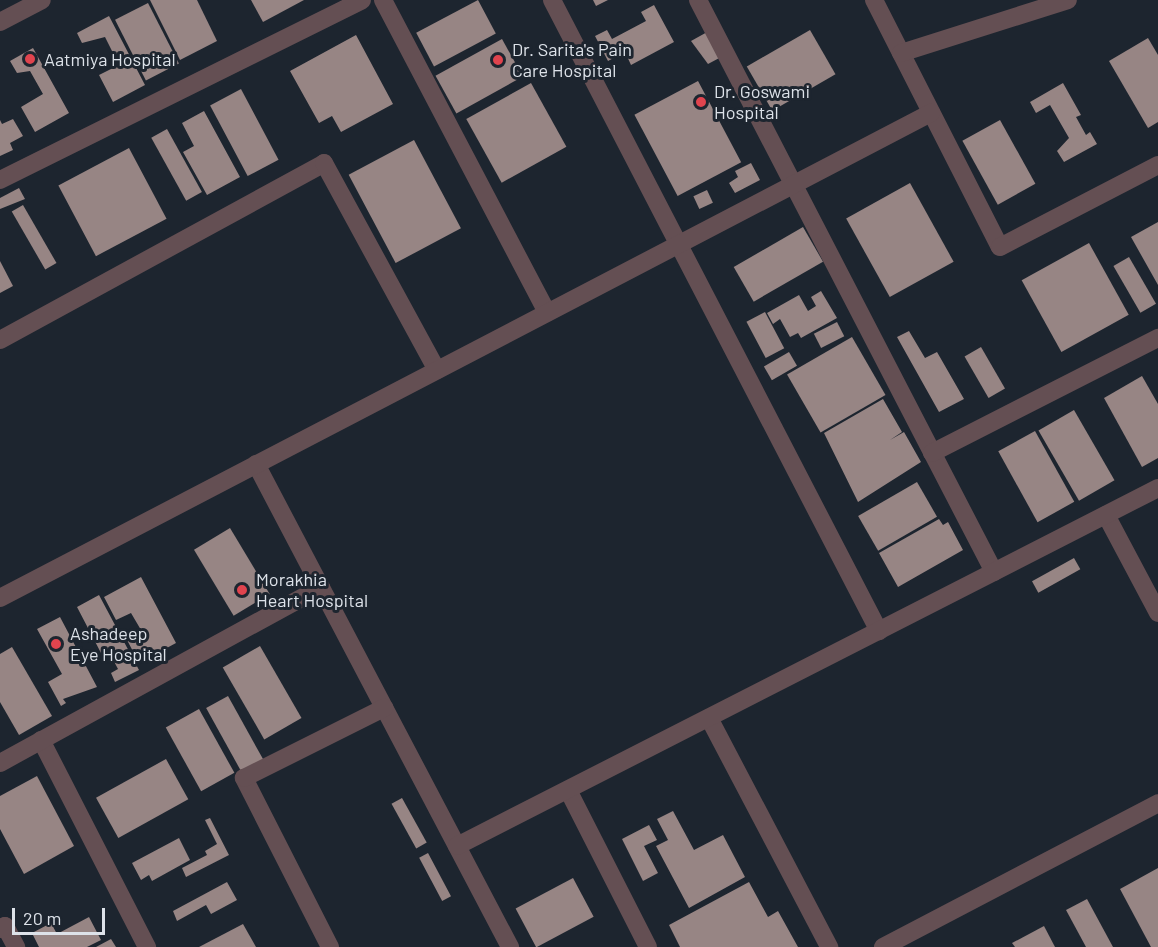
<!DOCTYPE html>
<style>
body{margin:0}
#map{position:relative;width:1158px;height:947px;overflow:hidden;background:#1d252f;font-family:Barlow,sans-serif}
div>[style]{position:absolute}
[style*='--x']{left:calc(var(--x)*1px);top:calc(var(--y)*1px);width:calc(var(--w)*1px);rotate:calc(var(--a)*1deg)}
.building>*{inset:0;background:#978584;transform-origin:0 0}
.street>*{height:18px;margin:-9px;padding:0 9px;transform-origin:9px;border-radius:9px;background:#644f53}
.dots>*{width:16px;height:16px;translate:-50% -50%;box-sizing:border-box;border:3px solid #1d252f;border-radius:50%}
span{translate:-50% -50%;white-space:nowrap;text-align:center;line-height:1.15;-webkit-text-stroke:6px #1d252f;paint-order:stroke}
.poi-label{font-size:18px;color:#dde2e9}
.left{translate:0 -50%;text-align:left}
.scale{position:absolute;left:12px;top:908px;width:93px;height:27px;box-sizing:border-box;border:3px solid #dde2e9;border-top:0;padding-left:8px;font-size:18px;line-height:21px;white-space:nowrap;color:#dde2e9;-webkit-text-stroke:4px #1d252f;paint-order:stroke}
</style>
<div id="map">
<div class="building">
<div style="clip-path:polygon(150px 0,197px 0,217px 41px,180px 60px)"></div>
<div style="clip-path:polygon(251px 0,304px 0,263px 22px)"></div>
<div style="left:478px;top:0;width:38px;height:70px;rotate:62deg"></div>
<div style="clip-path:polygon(593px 0,608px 0,596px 6px)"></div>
<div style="left:148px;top:3px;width:68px;height:37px;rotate:63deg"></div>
<div style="clip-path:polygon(654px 5px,674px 42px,631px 65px,625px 52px,608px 61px,595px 36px,607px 30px,612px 39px,646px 21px,641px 12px)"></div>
<div style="clip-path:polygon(109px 16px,145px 85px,113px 102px,99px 75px,119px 65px,105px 37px,82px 43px,77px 33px)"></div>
<div style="left:810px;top:30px;width:51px;height:73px;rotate:60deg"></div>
<div style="clip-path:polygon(709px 31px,723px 56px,708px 64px,691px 41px)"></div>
<div style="clip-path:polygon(356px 35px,393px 104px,341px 132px,332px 116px,319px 123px,290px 71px)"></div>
<div style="clip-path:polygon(1148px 38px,1158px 55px,1158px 122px,1148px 128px,1109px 61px)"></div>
<div style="left:502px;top:39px;width:43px;height:76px;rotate:61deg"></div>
<div style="clip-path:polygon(33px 48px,69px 113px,35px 132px,21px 107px,43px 94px,30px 71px,17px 73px,10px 61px)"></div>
<div style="left:698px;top:81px;width:92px;height:72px;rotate:62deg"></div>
<div style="left:531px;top:83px;width:73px;height:74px;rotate:61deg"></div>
<div style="clip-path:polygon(1063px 83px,1081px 115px,1076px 117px,1086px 135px,1090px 132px,1097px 144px,1064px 162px,1057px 151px,1069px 138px,1050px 105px,1036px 113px,1030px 102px)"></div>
<div style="left:241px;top:89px;width:80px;height:35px;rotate:62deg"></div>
<div style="clip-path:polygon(204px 111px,240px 177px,207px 195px,183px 152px,194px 146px,182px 123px)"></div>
<div style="clip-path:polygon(13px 119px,23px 136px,10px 143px,13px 150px,0 156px,0 120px,2px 124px)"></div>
<div style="left:1000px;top:120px;width:73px;height:43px;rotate:61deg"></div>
<div style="left:167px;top:129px;width:72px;height:18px;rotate:61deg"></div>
<div style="left:414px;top:140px;width:100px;height:74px;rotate:62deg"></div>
<div style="left:129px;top:148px;width:80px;height:80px;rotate:62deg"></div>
<div style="clip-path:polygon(751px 163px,760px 180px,735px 193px,729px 183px,738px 177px,735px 171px)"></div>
<div style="left:910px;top:183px;width:90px;height:73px;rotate:61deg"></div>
<div style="clip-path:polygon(19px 188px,25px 199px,0 209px,0 198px)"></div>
<div style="left:707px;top:190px;width:14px;height:15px;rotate:65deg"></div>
<div style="left:23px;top:205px;width:67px;height:13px;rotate:60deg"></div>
<div style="clip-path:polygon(1158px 222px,1158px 285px,1131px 237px)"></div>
<div style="left:803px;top:227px;width:40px;height:80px;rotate:60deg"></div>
<div style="left:1089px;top:243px;width:82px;height:77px;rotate:61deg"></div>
<div style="left:1129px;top:257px;width:54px;height:18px;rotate:60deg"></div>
<div style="clip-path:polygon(0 261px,13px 286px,0 293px)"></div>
<div style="clip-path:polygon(821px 291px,837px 318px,801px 338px,798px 333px,790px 337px,780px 319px,773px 324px,767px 313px,799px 295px,808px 311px,816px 306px,811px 297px)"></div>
<div style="left:765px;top:312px;width:41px;height:21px;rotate:62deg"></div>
<div style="left:837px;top:322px;width:16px;height:26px;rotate:63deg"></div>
<div style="clip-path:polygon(909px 331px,925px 358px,937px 352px,964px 399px,939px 412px,897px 337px)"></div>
<div style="left:852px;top:337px;width:67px;height:75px;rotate:60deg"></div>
<div style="left:981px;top:347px;width:48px;height:19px;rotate:60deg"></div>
<div style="left:789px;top:352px;width:16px;height:29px;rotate:60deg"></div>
<div style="clip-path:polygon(1142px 376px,1158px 404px,1158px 458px,1142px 467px,1104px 398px)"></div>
<div style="clip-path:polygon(883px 399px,902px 432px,890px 440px,904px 432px,921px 462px,858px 502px,824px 433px)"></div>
<div style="left:1074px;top:410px;width:81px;height:41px;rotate:60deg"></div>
<div style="left:1035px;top:431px;width:81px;height:42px;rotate:61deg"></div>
<div style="left:917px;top:482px;width:40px;height:68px;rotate:60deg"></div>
<div style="clip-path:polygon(939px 519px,943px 525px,948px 522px,963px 550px,898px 587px,879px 553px)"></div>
<div style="left:230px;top:528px;width:77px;height:42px;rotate:59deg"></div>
<div style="left:1074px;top:558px;width:13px;height:48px;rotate:61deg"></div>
<div style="clip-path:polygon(141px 577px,176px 643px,139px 663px,126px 638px,141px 630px,131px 613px,116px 620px,104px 597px)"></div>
<div style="clip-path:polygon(99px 595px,139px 670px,115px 682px,111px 673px,118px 669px,108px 650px,101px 653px,77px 607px)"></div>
<div style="clip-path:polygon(60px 617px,97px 687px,63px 699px,66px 703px,61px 706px,48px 682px,62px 674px,37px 629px)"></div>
<div style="left:260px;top:646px;width:83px;height:43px;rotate:60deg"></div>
<div style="clip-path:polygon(12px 647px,52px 716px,19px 735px,0 702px,0 654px)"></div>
<div style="left:228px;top:696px;width:73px;height:25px;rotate:61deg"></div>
<div style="left:199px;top:709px;width:73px;height:38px;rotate:61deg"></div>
<div style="left:166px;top:759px;width:46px;height:80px;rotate:61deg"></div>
<div style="clip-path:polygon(37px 776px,74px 846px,24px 874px,0 829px,0 796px)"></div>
<div style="left:402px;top:798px;width:51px;height:12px;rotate:61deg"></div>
<div style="clip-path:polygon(673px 811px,694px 850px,723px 835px,745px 877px,689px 908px,656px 846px,668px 840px,657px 819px)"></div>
<div style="clip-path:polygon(210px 818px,229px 855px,186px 877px,182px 868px,207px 855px,205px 851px,217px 844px,205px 820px)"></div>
<div style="clip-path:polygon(649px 825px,657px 840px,644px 846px,658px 873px,643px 881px,622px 839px)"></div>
<div style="clip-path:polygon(179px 838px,190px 860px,152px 881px,149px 875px,141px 880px,132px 863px)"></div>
<div style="left:428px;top:853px;width:49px;height:10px;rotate:62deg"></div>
<div style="clip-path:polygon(1158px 868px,1158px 947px,1151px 947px,1120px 889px)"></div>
<div style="left:573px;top:878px;width:44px;height:65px;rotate:62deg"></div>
<div style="clip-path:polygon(227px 882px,237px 900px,211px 914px,206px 905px,177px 921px,173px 911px)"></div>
<div style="clip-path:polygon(749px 882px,768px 917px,778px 911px,798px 947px,680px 947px,669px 925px)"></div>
<div style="clip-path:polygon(1087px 899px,1113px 947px,1086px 947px,1066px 910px)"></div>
<div style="clip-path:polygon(89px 917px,101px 940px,87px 947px,39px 947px,32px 933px,51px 923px,57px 934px)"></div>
<div style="clip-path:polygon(243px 924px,256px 947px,199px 947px)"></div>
<div style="clip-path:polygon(1044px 926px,1055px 947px,1015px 947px,1012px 943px)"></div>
<div style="clip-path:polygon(111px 939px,116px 947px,96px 947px)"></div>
</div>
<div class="street">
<div style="--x:383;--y:0;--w:353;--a:62.3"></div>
<div style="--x:552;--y:0;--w:711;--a:62.61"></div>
<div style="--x:698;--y:0;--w:644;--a:62.64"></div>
<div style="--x:874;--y:0;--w:277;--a:63"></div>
<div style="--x:1000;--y:247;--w:178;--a:-27.4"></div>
<div style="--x:0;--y:22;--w:47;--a:-27.6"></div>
<div style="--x:901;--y:53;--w:175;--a:-17.6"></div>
<div style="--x:0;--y:180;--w:404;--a:-26.4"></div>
<div style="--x:0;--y:340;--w:369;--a:-28.6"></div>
<div style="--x:324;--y:163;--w:236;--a:61.4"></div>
<div style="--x:932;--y:453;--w:254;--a:-27"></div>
<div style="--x:256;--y:464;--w:546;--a:62.26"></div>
<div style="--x:1106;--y:515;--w:111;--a:62"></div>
<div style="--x:0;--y:598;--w:1050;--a:-27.52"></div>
<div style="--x:709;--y:718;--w:259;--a:62.3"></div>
<div style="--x:41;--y:740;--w:233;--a:62.9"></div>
<div style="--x:0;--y:763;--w:366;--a:-28.7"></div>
<div style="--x:568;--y:790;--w:176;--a:63"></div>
<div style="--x:457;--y:846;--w:787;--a:-27.05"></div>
<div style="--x:0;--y:929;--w:6;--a:-31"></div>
<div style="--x:5;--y:926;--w:24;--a:62"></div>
<div style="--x:330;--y:947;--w:190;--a:-117"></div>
<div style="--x:244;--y:778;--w:157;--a:-26.6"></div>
<div style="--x:883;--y:947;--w:310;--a:-27.6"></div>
</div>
<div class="dots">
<div style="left:30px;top:59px;background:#e0444e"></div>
<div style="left:498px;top:60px;background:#e0444e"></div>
<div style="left:701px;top:102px;background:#e0444e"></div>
<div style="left:242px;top:590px;background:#e0444e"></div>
<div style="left:56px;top:644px;background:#e0444e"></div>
</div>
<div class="poi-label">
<span class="left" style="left:512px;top:60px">Dr. Sarita's Pain<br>Care Hospital</span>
<span class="left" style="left:44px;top:59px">Aatmiya Hospital</span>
<span class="left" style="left:714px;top:102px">Dr. Goswami<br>Hospital</span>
<span class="left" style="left:256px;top:590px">Morakhia<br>Heart Hospital</span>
<span class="left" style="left:70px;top:644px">Ashadeep<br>Eye Hospital</span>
</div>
<div class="scale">20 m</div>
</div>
